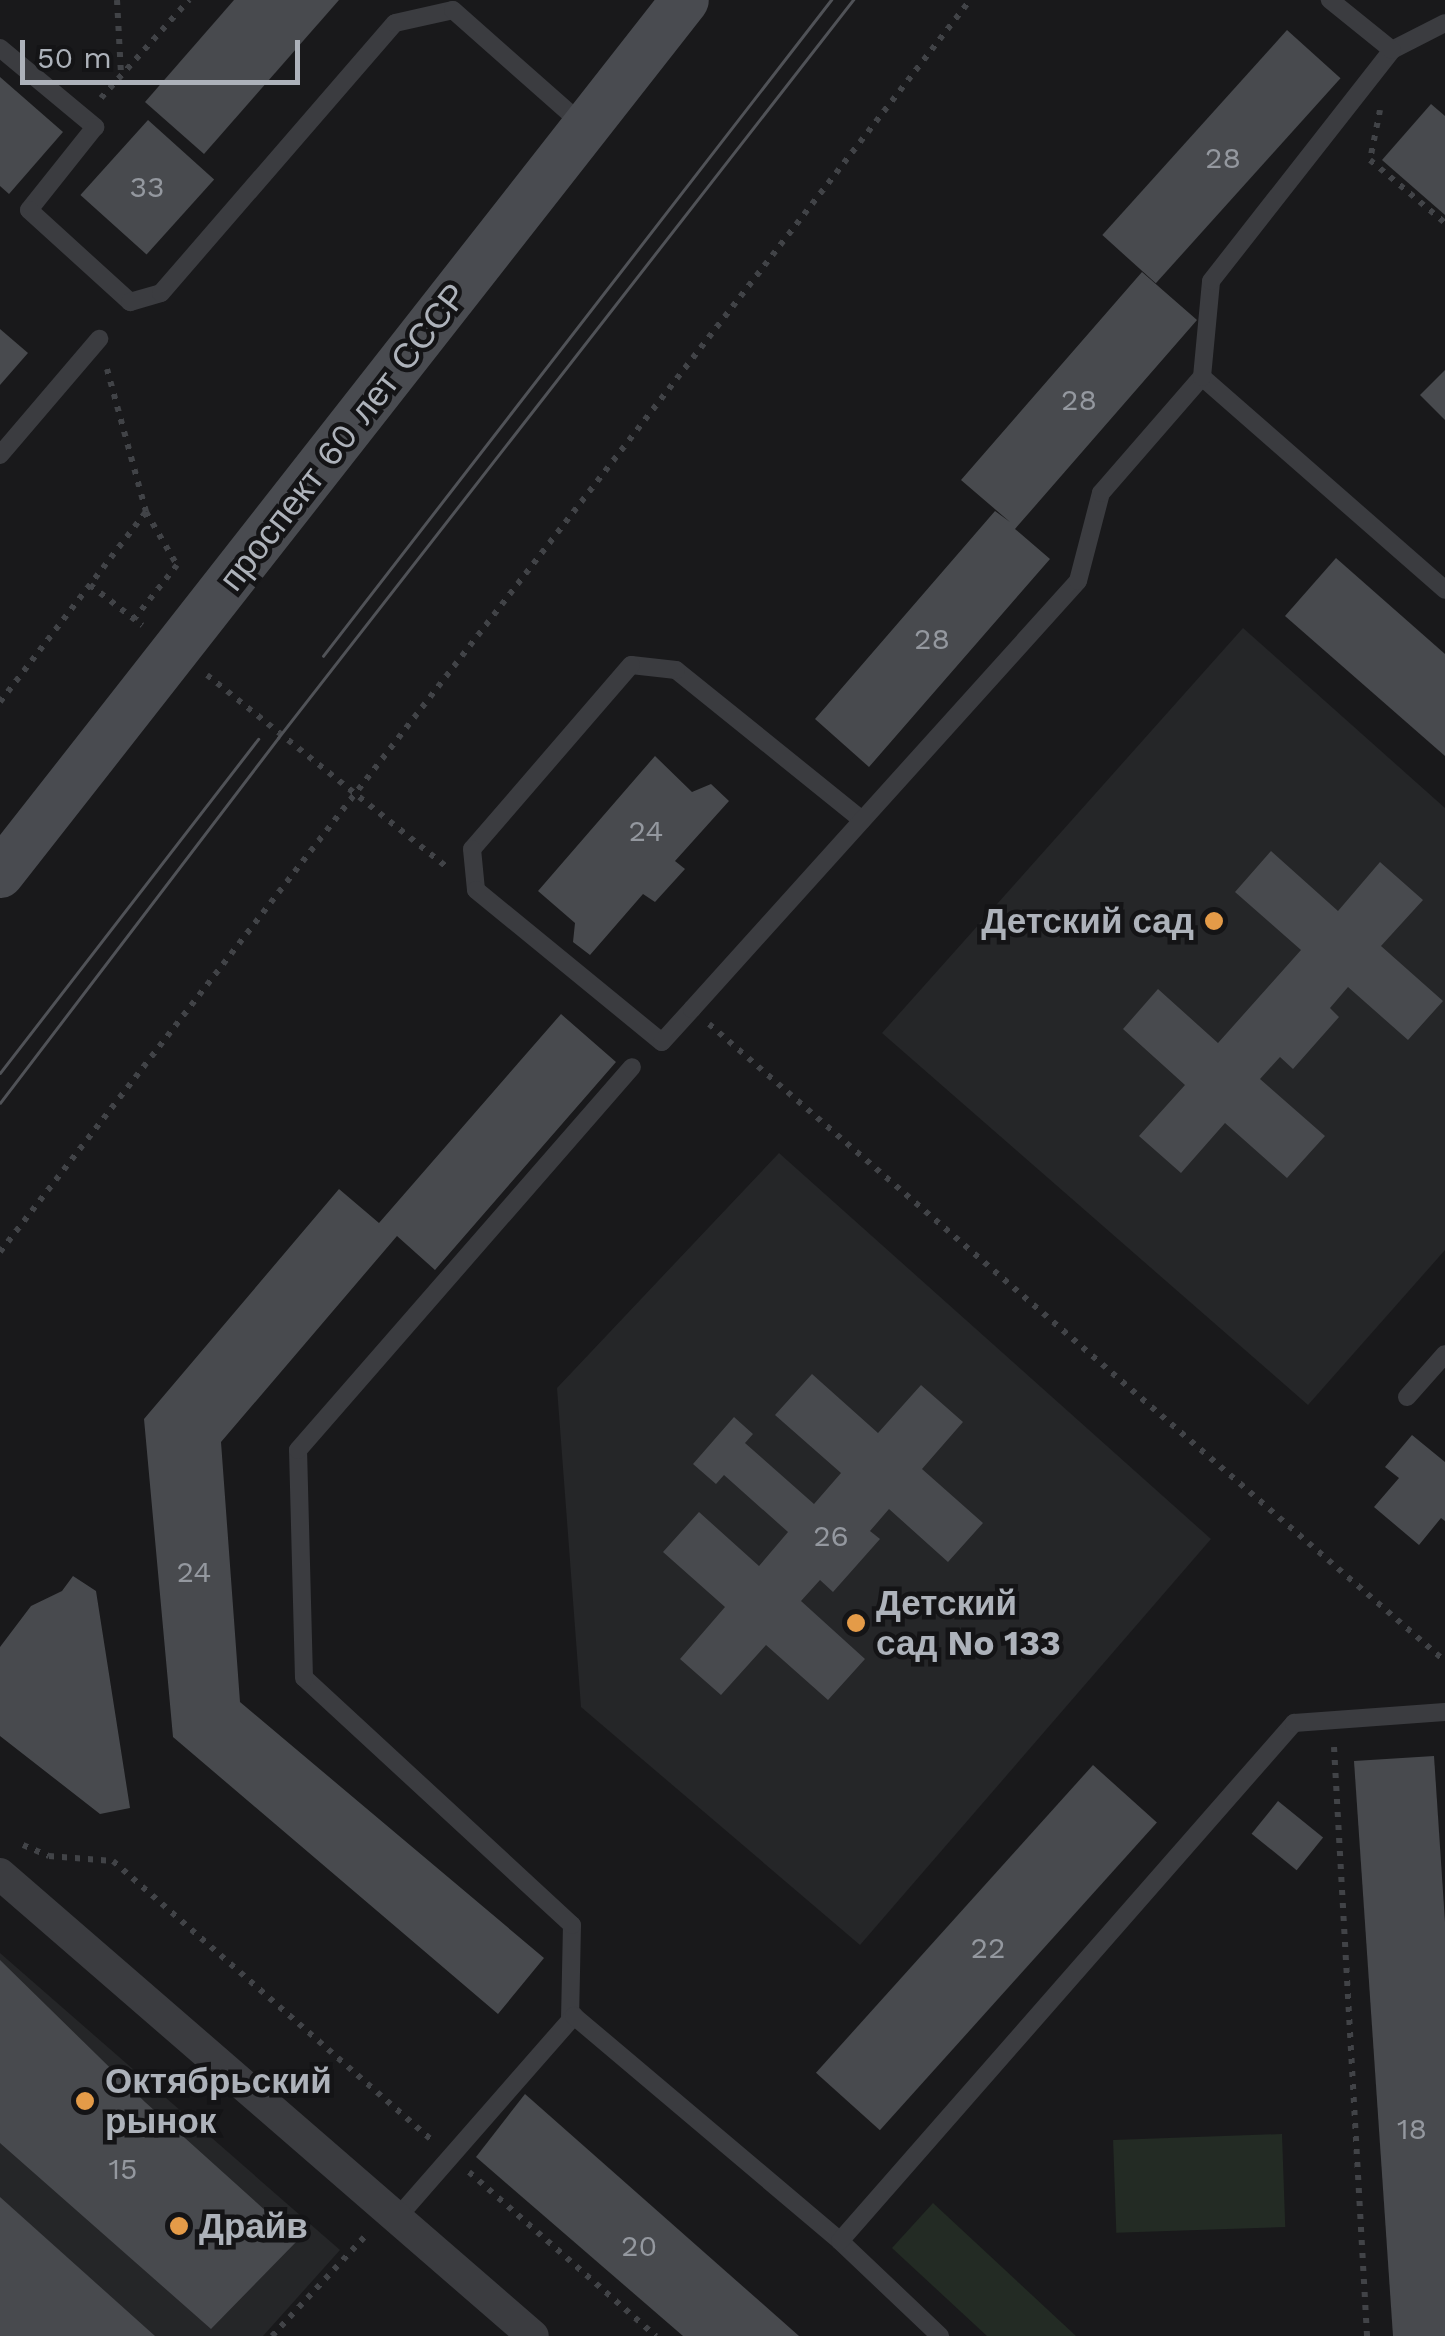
<!DOCTYPE html>
<meta charset="utf-8">
<style>
body{margin:0}
#map{position:relative;width:1445px;height:2336px;overflow:hidden;background:#19191b;font-family:"Work Sans",sans-serif}
div>[style]{position:absolute}
[style*='--x']{left:calc(var(--x)*1px);top:calc(var(--y)*1px);width:calc(var(--w)*1px);rotate:calc(var(--a)*1deg)}
.built>*{inset:0;background:#252628}
.green>*{inset:0;background:#232b24;transform-origin:0 0}
.building>*{inset:0;background:#484a4e;transform-origin:0 0}
.path>*{height:6px;margin-top:-3px;transform-origin:0;background:repeating-linear-gradient(90deg,#414347 0 5px,transparent 0 13px)}
.service>*{height:18px;margin:-9px;padding:0 9px;transform-origin:9px;border-radius:9px;background:#3b3c40}
.minor>*{height:32px;margin:-16px;padding:0 16px;transform-origin:16px;border-radius:16px;background:#3b3c40}
.secondary>*{height:48px;margin:-24px;padding:0 24px;transform-origin:24px;border-radius:24px;background:#494b50}
.tram>*{height:2.5px;margin:-1.25px;padding:0 1.25px;transform-origin:1.25px;border-radius:1.25px;background:#505257}
.dots>*{width:28px;height:28px;translate:-50% -50%;box-sizing:border-box;border:5px solid #141416;border-radius:50%}
span{translate:-50% -50%;white-space:nowrap;text-align:center;line-height:1.15;-webkit-text-stroke:9px #141416;paint-order:stroke}
.number-label{font-size:30px;color:#94989f}
.number-label span{-webkit-text-stroke-width:0}
.street-label{font-size:35px;color:#adb2ba}
.poi-label{font-size:35px;color:#adb2ba;font-weight:700}
.right{translate:-100% -50%;text-align:right}
.left{translate:0 -50%;text-align:left}
.scale{position:absolute;left:20px;top:40px;width:280px;height:45px;box-sizing:border-box;border:5px solid #adb2ba;border-top:0;padding-left:12px;font-size:30px;line-height:35px;white-space:nowrap;color:#adb2ba;-webkit-text-stroke:8px #141416;paint-order:stroke}
</style>
<div id="map">
<div class="built">
<div style="clip-path:polygon(1243px 628px,1445px 808px,1445px 1250px,1308px 1405px,882px 1033px)"></div>
<div style="clip-path:polygon(779px 1153px,1211px 1539px,860px 1945px,581px 1707px,557px 1388px)"></div>
<div style="clip-path:polygon(0 1953px,340px 2250px,263px 2336px,0 2336px)"></div>
</div>
<div class="green">
<div style="left:1282px;top:2134px;width:93px;height:169px;rotate:88deg"></div>
<div style="clip-path:polygon(933px 2203px,1076px 2336px,987px 2336px,892px 2248px)"></div>
</div>
<div class="building">
<div style="clip-path:polygon(234px 0,339px 0,204px 154px,145px 102px)"></div>
<div style="left:1287px;top:30px;width:72px;height:276px;rotate:42deg"></div>
<div style="clip-path:polygon(0 77px,63px 132px,9px 194px,0 186px)"></div>
<div style="clip-path:polygon(1431px 104px,1445px 116px,1445px 215px,1382px 160px)"></div>
<div style="left:148px;top:120px;width:89px;height:101px;rotate:42deg"></div>
<div style="clip-path:polygon(1142px 272px,1197px 320px,1015px 529px,1050px 559px,869px 767px,815px 719px,995px 511px,1010px 522px,961px 480px)"></div>
<div style="clip-path:polygon(0 329px,28px 353px,0 385px)"></div>
<div style="clip-path:polygon(1445px 370px,1445px 420px,1420px 395px)"></div>
<div style="clip-path:polygon(1336px 558px,1445px 654px,1445px 756px,1285px 616px)"></div>
<div style="clip-path:polygon(655px 756px,692px 792px,711px 784px,729px 801px,675px 861px,685px 869px,655px 902px,643px 894px,590px 955px,573px 942px,575px 923px,538px 891px)"></div>
<div style="clip-path:polygon(1271px 851px,1338px 911px,1380px 862px,1423px 900px,1381px 946px,1443px 1001px,1408px 1040px,1348px 987px,1330px 1008px,1339px 1017px,1293px 1069px,1280px 1057px,1260px 1079px,1325px 1136px,1287px 1178px,1225px 1123px,1181px 1173px,1139px 1136px,1185px 1085px,1123px 1029px,1158px 989px,1218px 1043px,1301px 950px,1235px 892px)"></div>
<div style="clip-path:polygon(561px 1014px,616px 1062px,435px 1270px,397px 1236px,221px 1442px,240px 1702px,544px 1958px,498px 2014px,173px 1737px,144px 1419px,339px 1189px,379px 1223px)"></div>
<div style="clip-path:polygon(812px 1374px,878px 1433px,921px 1385px,963px 1422px,922px 1469px,983px 1523px,948px 1562px,889px 1509px,870px 1531px,880px 1539px,833px 1592px,820px 1580px,801px 1601px,865px 1659px,828px 1700px,766px 1645px,721px 1695px,680px 1659px,725px 1607px,663px 1552px,699px 1512px,759px 1566px,788px 1532px,724px 1475px,716px 1484px,693px 1464px,734px 1417px,753px 1434px,745px 1443px,814px 1504px,841px 1473px,775px 1415px)"></div>
<div style="clip-path:polygon(1412px 1435px,1445px 1462px,1445px 1521px,1441px 1518px,1419px 1545px,1374px 1507px,1399px 1478px,1385px 1467px)"></div>
<div style="clip-path:polygon(73px 1576px,96px 1591px,130px 1808px,100px 1814px,0 1736px,0 1647px,31px 1606px,62px 1591px)"></div>
<div style="clip-path:polygon(1434px 1756px,1445px 1922px,1445px 2336px,1393px 2336px,1354px 1761px)"></div>
<div style="left:1093px;top:1765px;width:86px;height:414px;rotate:42deg"></div>
<div style="left:1278px;top:1801px;width:58px;height:42px;rotate:39deg"></div>
<div style="clip-path:polygon(0 1960px,145px 2102px,298px 2240px,211px 2329px,0 2143px)"></div>
<div style="clip-path:polygon(525px 2094px,799px 2336px,683px 2336px,476px 2157px)"></div>
<div style="clip-path:polygon(0 2197px,155px 2336px,0 2336px)"></div>
</div>
<div class="path">
<div style="--x:117;--y:0;--w:74;--a:86.9"></div>
<div style="--x:101;--y:98;--w:132;--a:-48.1"></div>
<div style="--x:1380;--y:110;--w:51;--a:101.3"></div>
<div style="--x:1370;--y:160;--w:98;--a:40"></div>
<div style="--x:107;--y:369;--w:148;--a:74.7"></div>
<div style="--x:146;--y:512;--w:61;--a:59.7"></div>
<div style="--x:177;--y:565;--w:69;--a:128.5"></div>
<div style="--x:90;--y:585;--w:66;--a:37.6"></div>
<div style="--x:207;--y:675;--w:307;--a:38.7"></div>
<div style="--x:0;--y:702;--w:240;--a:-52.5"></div>
<div style="--x:709;--y:1024;--w:973;--a:40.88"></div>
<div style="--x:0;--y:1252;--w:1584;--a:-52.23"></div>
<div style="--x:1334;--y:1747;--w:590;--a:86.79"></div>
<div style="--x:23;--y:1845;--w:28;--a:23"></div>
<div style="--x:49;--y:1856;--w:64;--a:4.5"></div>
<div style="--x:113;--y:1861;--w:425;--a:41.2"></div>
<div style="--x:469;--y:2172;--w:249;--a:41.3"></div>
<div style="--x:272;--y:2336;--w:139;--a:-47"></div>
</div>
<div class="service">
<div style="--x:0;--y:48;--w:124;--a:39.7"></div>
<div style="--x:95;--y:127;--w:106;--a:128.5"></div>
<div style="--x:29;--y:210;--w:137;--a:42.3"></div>
<div style="--x:130;--y:302;--w:32;--a:-16"></div>
<div style="--x:161;--y:293;--w:357;--a:-49.1"></div>
<div style="--x:395;--y:23;--w:59;--a:-12.6"></div>
<div style="--x:453;--y:10;--w:174;--a:41.5"></div>
<div style="--x:1392;--y:50;--w:59;--a:-27"></div>
<div style="--x:1202;--y:377;--w:323;--a:41.2"></div>
<div style="--x:0;--y:455;--w:153;--a:-49.5"></div>
<div style="--x:862;--y:820;--w:239;--a:-141.1"></div>
<div style="--x:676;--y:670;--w:45;--a:-173.7"></div>
<div style="--x:631;--y:665;--w:243;--a:130.8"></div>
<div style="--x:472;--y:849;--w:41;--a:84.4"></div>
<div style="--x:476;--y:890;--w:240;--a:39.3"></div>
<div style="--x:662;--y:1042;--w:45;--a:-47.7"></div>
<div style="--x:692;--y:1009;--w:576;--a:-47.95"></div>
<div style="--x:1078;--y:581;--w:91;--a:-75.4"></div>
<div style="--x:1101;--y:493;--w:154;--a:-49"></div>
<div style="--x:1202;--y:377;--w:96;--a:-84.6"></div>
<div style="--x:1211;--y:281;--w:293;--a:-51.9"></div>
<div style="--x:1392;--y:50;--w:80;--a:-141.1"></div>
<div style="--x:1407;--y:1397;--w:57;--a:-48.5"></div>
<div style="--x:570;--y:2020;--w:95;--a:-88.8"></div>
<div style="--x:572;--y:1925;--w:364;--a:-137.3"></div>
<div style="--x:304;--y:1678;--w:228;--a:-91.5"></div>
<div style="--x:298;--y:1450;--w:508;--a:-48.91"></div>
<div style="--x:397;--y:2218;--w:269;--a:-48.8"></div>
<div style="--x:574;--y:2016;--w:348;--a:40.2"></div>
<div style="--x:840;--y:2241;--w:138;--a:43.5"></div>
<div style="--x:840;--y:2241;--w:689;--a:-48.77"></div>
<div style="--x:1294;--y:1723;--w:151;--a:-4.2"></div>
</div>
<div class="minor">
<div style="--x:0;--y:1874;--w:705;--a:40.92"></div>
</div>
<div class="secondary">
<div style="--x:0;--y:874;--w:1110;--a:-51.91"></div>
</div>
<div class="tram">
<div style="--x:323;--y:656;--w:830;--a:-52.25"></div>
<div style="--x:0;--y:1073;--w:422;--a:-52.3"></div>
<div style="--x:0;--y:1103;--w:459;--a:-52.7"></div>
<div style="--x:278;--y:738;--w:936;--a:-52.08"></div>
</div>
<div class="dots">
<div style="left:1214px;top:921px;background:#e49b48"></div>
<div style="left:856px;top:1623px;background:#e49b48"></div>
<div style="left:85px;top:2101px;background:#e49b48"></div>
<div style="left:179px;top:2226px;background:#e49b48"></div>
</div>
<div class="number-label">
<span style="left:1223px;top:158px">28</span>
<span style="left:147px;top:187px">33</span>
<span style="left:1079px;top:400px">28</span>
<span style="left:932px;top:639px">28</span>
<span style="left:646px;top:831px">24</span>
<span style="left:831px;top:1536px">26</span>
<span style="left:194px;top:1572px">24</span>
<span style="left:988px;top:1948px">22</span>
<span style="left:1412px;top:2129px">18</span>
<span style="left:123px;top:2169px">15</span>
<span style="left:639px;top:2246px">20</span>
</div>
<div class="street-label">
<span style="left:343px;top:437px;rotate:-52deg">проспект 60 лет СССР</span>
</div>
<div class="poi-label">
<span class="right" style="left:1194px;top:921px">Детский сад</span>
<span class="left" style="left:876px;top:1623px">Детский<br>сад No 133</span>
<span class="left" style="left:105px;top:2101px">Октябрьский<br>рынок</span>
<span class="left" style="left:199px;top:2226px">Драйв</span>
</div>
<div class="scale">50 m</div>
</div>
